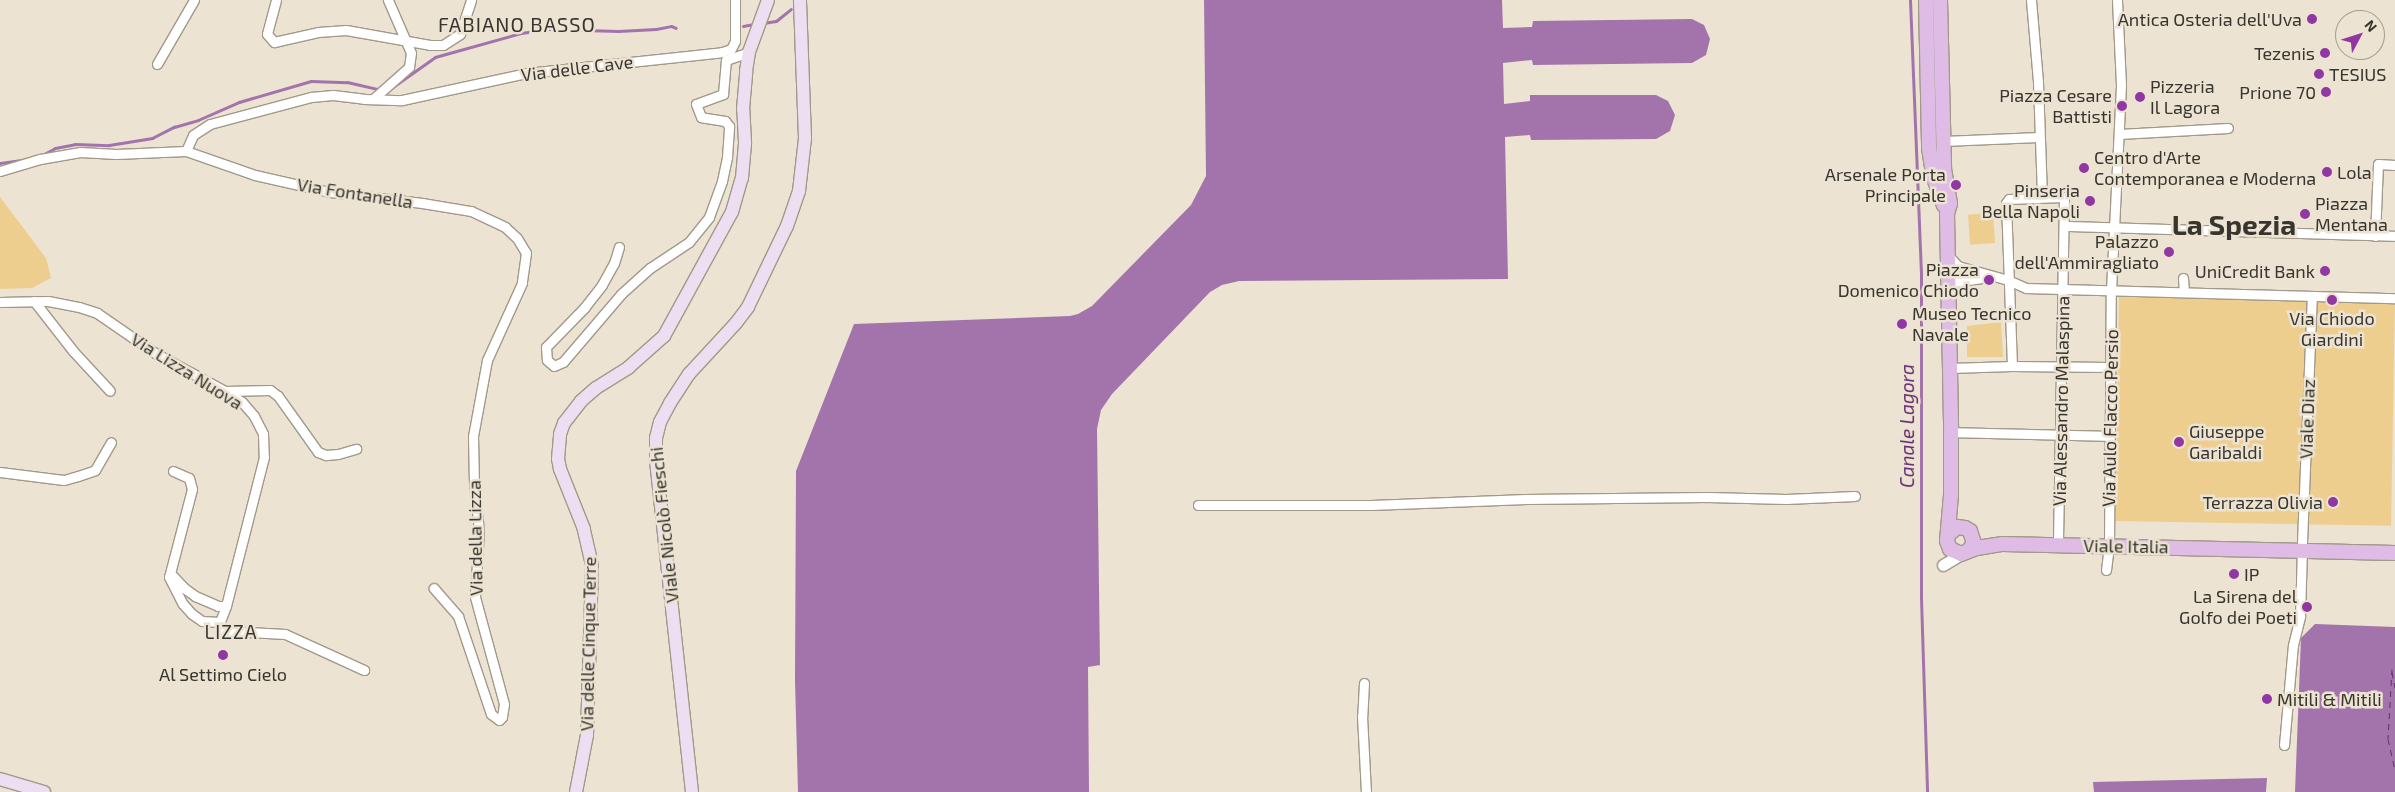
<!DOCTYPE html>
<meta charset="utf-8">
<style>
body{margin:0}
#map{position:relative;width:2395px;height:792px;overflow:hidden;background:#ece3d2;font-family:"Exo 2",sans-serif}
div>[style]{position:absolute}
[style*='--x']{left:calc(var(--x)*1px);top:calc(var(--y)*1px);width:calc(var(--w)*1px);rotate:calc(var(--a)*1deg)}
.green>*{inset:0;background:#edce8f;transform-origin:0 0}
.water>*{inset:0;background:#a374ac}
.stream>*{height:3px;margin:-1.5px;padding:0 1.5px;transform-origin:1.5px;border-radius:1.5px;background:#a374ac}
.ferry>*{height:1px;margin-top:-0.5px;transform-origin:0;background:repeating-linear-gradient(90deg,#662b71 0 6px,transparent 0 11px)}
.roads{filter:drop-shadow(1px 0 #a19989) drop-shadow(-1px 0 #a19989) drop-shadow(0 1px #a19989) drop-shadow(0 -1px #a19989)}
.minor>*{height:9px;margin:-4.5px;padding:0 4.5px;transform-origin:4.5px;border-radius:4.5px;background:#fff}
.tertiary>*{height:11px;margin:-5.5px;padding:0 5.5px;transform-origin:5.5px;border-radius:5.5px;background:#fff}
.secondary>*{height:12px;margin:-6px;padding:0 6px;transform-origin:6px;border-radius:6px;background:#eedef2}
.primary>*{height:14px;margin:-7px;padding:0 7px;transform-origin:7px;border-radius:7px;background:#debce5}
.dots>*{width:14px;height:14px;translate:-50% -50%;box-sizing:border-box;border:2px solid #ece3d2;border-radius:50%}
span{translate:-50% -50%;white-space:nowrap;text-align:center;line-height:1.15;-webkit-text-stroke:5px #ece3d2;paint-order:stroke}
.poi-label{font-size:18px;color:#38352e}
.right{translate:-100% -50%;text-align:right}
.left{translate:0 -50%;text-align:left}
.street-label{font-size:18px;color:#38352e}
.water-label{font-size:19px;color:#662b71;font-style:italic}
.neighbourhood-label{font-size:19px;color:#38352e;letter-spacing:1px}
.quarter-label{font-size:20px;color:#38352e;letter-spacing:1px}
.town-label{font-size:28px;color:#38352e;font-weight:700}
.north{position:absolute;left:2335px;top:10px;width:50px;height:50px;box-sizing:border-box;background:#ece3d2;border:1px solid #a49d90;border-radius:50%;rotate:50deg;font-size:14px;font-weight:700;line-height:20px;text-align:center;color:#38352e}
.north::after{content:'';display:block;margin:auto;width:18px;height:22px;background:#9137a2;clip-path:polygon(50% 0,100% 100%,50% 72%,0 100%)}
</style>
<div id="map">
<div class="green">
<div style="clip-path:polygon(0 197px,46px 258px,51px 278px,32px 288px,0 289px)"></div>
<div style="left:1993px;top:213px;width:30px;height:25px;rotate:86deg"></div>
<div style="left:2119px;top:297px;width:276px;height:224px;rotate:1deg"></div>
<div style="clip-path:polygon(2001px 322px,2003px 357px,1967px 357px,1967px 326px)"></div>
</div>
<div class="water">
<div style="clip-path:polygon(1204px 0,1502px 0,1503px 28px,1532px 27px,1533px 21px,1692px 19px,1704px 25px,1710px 39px,1706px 55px,1692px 63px,1533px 65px,1532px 60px,1503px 63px,1504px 104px,1530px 101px,1530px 95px,1656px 95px,1668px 101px,1675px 115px,1670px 131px,1656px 139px,1531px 140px,1530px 135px,1505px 137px,1508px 279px,1239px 281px,1222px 285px,1210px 292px,1112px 394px,1101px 410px,1097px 429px,1100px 665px,1088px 667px,1089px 792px,798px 792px,795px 680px,796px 471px,854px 324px,1070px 316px,1078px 314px,1092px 306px,1191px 205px,1206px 176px)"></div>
<div style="clip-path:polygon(2315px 624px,2395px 627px,2395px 792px,2295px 792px,2301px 638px)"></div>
<div style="clip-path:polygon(2267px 778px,2266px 792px,2094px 792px,2093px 782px)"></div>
</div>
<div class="stream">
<div style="--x:1910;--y:0;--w:272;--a:87.7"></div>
<div style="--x:1921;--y:272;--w:326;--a:90"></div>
<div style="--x:1921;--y:598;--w:194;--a:88.2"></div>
<div style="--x:763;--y:23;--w:13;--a:-9"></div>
<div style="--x:776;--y:21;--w:19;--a:-39"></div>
<div style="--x:743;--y:26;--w:11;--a:-10"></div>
<div style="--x:387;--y:91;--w:59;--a:-35.3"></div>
<div style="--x:435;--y:57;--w:89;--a:-15.6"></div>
<div style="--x:521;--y:33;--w:30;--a:-8"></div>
<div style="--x:551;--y:29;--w:67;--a:1.7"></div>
<div style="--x:618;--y:31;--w:38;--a:-3"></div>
<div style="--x:656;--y:29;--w:15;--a:-11"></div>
<div style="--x:671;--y:26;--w:5;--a:22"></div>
<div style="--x:42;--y:155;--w:15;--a:-28"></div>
<div style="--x:55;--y:148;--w:20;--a:-11"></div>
<div style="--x:75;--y:144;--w:34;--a:2"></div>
<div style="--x:109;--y:145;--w:44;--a:-9.2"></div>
<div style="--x:152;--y:138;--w:25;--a:-27"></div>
<div style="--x:174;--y:127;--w:25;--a:-16"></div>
<div style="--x:198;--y:120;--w:45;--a:-23.7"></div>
<div style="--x:239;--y:102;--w:75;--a:-16.3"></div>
<div style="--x:311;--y:81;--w:36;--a:2"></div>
<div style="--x:347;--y:82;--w:35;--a:13"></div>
<div style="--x:0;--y:163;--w:29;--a:-8"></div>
</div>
<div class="ferry">
<div style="--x:2392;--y:669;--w:70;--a:93.3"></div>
<div style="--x:2388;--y:739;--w:32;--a:77"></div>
<div style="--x:2392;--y:672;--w:16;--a:79"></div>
</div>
<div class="roads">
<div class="minor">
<div style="--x:276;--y:0;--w:35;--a:105"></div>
<div style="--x:267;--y:34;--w:11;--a:49"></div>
<div style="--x:274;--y:42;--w:45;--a:-12.8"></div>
<div style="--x:318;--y:32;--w:28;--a:-4"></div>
<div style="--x:346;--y:30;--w:85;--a:10.1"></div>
<div style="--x:430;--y:45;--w:13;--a:0"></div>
<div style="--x:443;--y:45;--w:20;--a:-33"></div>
<div style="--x:460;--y:34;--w:36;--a:-72"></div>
<div style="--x:2031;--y:0;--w:82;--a:85.1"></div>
<div style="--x:2038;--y:82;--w:115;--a:88"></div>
<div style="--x:157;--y:64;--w:74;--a:-60"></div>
<div style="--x:374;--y:98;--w:47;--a:-41.5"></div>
<div style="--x:409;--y:67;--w:14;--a:-82"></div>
<div style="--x:411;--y:53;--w:58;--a:-113.5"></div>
<div style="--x:2119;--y:134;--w:109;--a:-3.2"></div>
<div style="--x:1943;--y:141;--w:96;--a:-2.4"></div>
<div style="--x:186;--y:151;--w:17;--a:-66"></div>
<div style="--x:193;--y:135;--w:20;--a:-33"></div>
<div style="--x:210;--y:124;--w:105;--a:-15"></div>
<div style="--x:311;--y:97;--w:22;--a:-5"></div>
<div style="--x:333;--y:95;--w:31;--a:7"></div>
<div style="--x:364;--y:99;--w:38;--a:2"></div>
<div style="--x:402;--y:100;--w:128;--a:-12.2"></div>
<div style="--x:527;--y:73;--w:196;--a:-6.1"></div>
<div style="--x:722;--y:52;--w:9;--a:-18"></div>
<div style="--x:731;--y:49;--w:9;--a:-63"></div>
<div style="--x:735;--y:41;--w:41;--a:-90"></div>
<div style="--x:0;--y:171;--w:42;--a:-16.7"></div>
<div style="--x:40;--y:159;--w:41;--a:-9.9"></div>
<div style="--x:80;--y:152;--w:36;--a:3"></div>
<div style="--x:116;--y:154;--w:70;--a:-2.5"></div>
<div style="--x:186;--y:151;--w:73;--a:19.2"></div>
<div style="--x:255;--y:175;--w:77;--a:12.8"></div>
<div style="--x:330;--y:192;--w:93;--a:6.8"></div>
<div style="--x:422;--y:203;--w:50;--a:9.3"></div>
<div style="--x:471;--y:211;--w:38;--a:25"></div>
<div style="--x:505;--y:227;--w:16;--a:43"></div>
<div style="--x:517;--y:238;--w:17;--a:59"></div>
<div style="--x:526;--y:253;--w:30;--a:98"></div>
<div style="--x:522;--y:283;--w:85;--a:114.4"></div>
<div style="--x:487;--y:360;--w:77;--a:100.4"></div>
<div style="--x:473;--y:436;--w:46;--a:88.8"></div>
<div style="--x:474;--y:482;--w:49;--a:84.2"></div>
<div style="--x:479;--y:531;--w:66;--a:93.5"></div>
<div style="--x:475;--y:597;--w:111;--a:74.8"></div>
<div style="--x:504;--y:704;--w:13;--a:99"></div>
<div style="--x:502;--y:717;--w:4;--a:135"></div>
<div style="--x:499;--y:720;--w:10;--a:-143"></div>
<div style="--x:491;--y:714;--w:103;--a:-108.6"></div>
<div style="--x:458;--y:616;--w:37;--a:-131"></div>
<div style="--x:2065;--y:226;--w:330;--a:1.7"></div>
<div style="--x:2375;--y:236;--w:72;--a:-87.6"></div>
<div style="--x:2378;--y:164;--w:17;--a:3"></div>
<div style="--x:619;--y:247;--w:17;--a:107"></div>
<div style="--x:614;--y:263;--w:25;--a:119"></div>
<div style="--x:602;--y:285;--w:28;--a:128"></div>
<div style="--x:585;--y:307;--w:56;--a:134.3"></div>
<div style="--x:546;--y:347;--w:13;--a:86"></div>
<div style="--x:547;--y:360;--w:9;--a:41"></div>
<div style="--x:554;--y:366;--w:10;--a:-24"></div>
<div style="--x:563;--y:362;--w:89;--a:-49.5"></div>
<div style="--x:621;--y:294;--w:39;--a:-42"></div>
<div style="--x:650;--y:268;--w:47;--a:-33.7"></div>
<div style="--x:689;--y:242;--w:32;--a:-51"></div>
<div style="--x:709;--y:217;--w:38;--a:-70"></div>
<div style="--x:722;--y:181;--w:25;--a:-78"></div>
<div style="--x:727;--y:157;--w:31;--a:-86"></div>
<div style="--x:729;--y:126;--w:6;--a:-129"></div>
<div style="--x:725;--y:121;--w:24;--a:-171"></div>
<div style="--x:701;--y:117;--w:14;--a:-111"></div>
<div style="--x:696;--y:104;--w:29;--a:-20"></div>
<div style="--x:723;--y:94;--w:34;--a:-85"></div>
<div style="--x:726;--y:60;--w:24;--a:-19"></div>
<div style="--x:1948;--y:255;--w:15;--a:48"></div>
<div style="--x:1958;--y:266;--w:52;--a:15.6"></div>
<div style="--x:2008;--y:280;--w:20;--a:24"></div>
<div style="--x:2026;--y:288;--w:369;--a:1.6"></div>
<div style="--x:2183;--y:278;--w:14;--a:86"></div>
<div style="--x:1948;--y:283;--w:41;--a:-8.3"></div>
<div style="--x:34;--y:301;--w:63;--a:52"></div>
<div style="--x:73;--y:351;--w:54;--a:47.2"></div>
<div style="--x:0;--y:302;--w:48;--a:-1.2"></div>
<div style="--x:48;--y:301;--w:32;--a:11"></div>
<div style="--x:79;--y:307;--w:19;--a:18"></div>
<div style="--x:97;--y:313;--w:70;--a:34.6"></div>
<div style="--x:155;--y:353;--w:80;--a:28.5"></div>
<div style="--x:225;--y:391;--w:20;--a:33"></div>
<div style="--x:242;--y:402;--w:18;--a:49"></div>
<div style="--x:254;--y:416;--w:20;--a:63"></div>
<div style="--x:263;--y:434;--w:23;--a:88"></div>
<div style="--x:264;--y:457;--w:154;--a:104.3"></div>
<div style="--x:226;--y:606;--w:17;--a:111"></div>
<div style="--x:2012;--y:366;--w:98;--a:0.6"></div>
<div style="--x:1950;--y:368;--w:62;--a:-1.8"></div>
<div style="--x:2012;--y:366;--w:163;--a:-92.1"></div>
<div style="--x:2006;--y:203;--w:5;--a:-53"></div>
<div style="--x:2009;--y:199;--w:55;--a:-2.1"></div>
<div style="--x:2064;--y:197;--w:348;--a:91"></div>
<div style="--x:225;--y:391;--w:45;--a:-1.3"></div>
<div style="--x:270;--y:390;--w:10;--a:37"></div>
<div style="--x:278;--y:396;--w:69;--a:54.5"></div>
<div style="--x:318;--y:452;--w:9;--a:21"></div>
<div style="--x:326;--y:455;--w:12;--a:-5"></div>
<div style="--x:338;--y:454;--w:19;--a:-16"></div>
<div style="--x:1951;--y:432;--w:159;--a:1.4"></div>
<div style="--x:173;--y:471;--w:17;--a:24"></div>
<div style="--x:189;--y:478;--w:11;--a:75"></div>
<div style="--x:192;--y:489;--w:91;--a:104.6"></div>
<div style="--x:169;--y:577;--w:30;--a:63"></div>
<div style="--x:183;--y:604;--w:13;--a:48"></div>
<div style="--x:192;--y:614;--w:12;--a:35"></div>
<div style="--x:202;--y:621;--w:18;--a:3"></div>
<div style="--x:0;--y:472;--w:64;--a:7.1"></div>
<div style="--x:64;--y:480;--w:15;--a:-16"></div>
<div style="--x:78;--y:476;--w:18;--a:-19"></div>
<div style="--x:95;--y:470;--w:32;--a:-60"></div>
<div style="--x:1198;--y:505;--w:173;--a:0"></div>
<div style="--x:1371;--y:505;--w:155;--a:-2.2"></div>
<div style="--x:1526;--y:499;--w:182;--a:-0.6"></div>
<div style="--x:1708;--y:497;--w:78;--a:1.5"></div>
<div style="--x:1786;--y:499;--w:69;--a:-2.5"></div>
<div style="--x:2302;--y:542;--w:246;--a:-87.7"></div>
<div style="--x:2106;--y:570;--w:24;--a:-83"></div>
<div style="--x:2109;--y:546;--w:256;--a:-89.6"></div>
<div style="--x:2111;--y:290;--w:205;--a:-87.2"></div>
<div style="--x:2121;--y:85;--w:85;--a:-92.7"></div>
<div style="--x:172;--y:575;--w:18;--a:47"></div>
<div style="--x:184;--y:588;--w:14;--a:36"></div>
<div style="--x:195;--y:596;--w:25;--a:23"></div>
<div style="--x:218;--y:606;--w:8;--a:0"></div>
<div style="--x:220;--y:622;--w:8;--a:67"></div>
<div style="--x:223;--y:629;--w:7;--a:16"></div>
<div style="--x:230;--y:631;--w:55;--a:3.1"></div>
<div style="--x:285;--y:634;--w:87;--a:24.5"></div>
<div style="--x:1364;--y:683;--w:33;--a:93"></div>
<div style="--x:1362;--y:716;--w:76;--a:87"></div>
<div style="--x:2284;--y:745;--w:100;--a:-84.9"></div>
<div style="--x:2293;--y:645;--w:30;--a:-76"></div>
<div style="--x:2300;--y:616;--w:66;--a:-88.3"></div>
</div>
<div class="tertiary">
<div style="--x:1943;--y:565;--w:21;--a:-31"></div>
</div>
<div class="secondary">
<div style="--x:0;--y:779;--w:46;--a:16.5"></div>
<div style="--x:576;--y:792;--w:58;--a:-79.1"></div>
<div style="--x:587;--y:735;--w:170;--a:-88.3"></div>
<div style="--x:592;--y:565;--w:37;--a:-103"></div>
<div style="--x:584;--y:529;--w:65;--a:-111.8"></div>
<div style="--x:560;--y:469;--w:10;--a:-101"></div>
<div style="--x:558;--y:459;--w:25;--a:-85"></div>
<div style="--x:560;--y:434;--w:12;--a:-70"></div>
<div style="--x:564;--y:423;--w:28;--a:-52"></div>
<div style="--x:581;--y:401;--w:20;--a:-41"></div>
<div style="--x:596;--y:388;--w:39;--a:-32"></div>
<div style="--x:629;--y:367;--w:47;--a:-41.5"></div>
<div style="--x:664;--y:336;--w:141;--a:-61.3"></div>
<div style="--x:732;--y:212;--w:35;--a:-74"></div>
<div style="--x:742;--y:178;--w:36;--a:-85"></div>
<div style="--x:745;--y:142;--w:33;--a:-93"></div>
<div style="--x:743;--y:109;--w:38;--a:-85"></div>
<div style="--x:746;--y:71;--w:19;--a:-81"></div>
<div style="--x:749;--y:52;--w:55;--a:-69.9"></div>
<div style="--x:692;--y:792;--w:335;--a:-96.2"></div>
<div style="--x:656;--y:459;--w:21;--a:-90"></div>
<div style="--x:656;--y:438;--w:16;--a:-76"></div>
<div style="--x:660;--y:422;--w:21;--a:-62"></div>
<div style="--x:670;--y:403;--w:35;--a:-57"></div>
<div style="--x:689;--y:374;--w:69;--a:-47.3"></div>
<div style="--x:736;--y:323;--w:20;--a:-53"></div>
<div style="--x:748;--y:307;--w:90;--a:-64.3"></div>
<div style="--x:787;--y:226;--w:37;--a:-71"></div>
<div style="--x:799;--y:191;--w:53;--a:-83.5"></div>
<div style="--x:805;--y:138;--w:138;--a:-92.1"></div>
</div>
<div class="primary">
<div style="--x:1926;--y:0;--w:148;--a:88.8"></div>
<div style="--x:1929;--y:148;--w:30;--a:81"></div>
<div style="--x:1934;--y:178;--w:29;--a:70"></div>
<div style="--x:1940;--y:0;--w:169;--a:88.6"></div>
<div style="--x:1944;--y:169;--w:35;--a:80"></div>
<div style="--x:1950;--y:203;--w:11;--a:105"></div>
<div style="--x:1947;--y:214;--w:218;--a:88.9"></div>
<div style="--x:1951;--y:432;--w:63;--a:90"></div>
<div style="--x:1951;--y:495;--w:46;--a:95"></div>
<div style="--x:1947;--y:541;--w:9;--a:69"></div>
<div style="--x:1950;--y:549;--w:12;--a:24"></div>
<div style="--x:1961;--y:554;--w:17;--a:-21"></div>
<div style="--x:1977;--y:548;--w:26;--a:-9"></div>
<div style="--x:2003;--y:544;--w:392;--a:1.3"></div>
<div style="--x:1949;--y:534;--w:11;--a:-41"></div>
<div style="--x:1957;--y:527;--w:8;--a:7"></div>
<div style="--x:1965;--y:528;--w:6;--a:31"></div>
<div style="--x:1970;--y:531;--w:13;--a:72"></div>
<div style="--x:1974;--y:543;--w:9;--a:126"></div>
</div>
</div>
<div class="dots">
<div style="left:2312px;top:19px;background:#9137a2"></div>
<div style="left:2325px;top:53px;background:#9137a2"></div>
<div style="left:2319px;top:74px;background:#9137a2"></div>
<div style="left:2326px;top:92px;background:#9137a2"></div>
<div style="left:2140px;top:97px;background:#9137a2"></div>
<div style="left:2122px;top:106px;background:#9137a2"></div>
<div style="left:2084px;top:168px;background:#9137a2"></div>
<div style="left:2327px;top:172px;background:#9137a2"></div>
<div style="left:1956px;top:185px;background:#9137a2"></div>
<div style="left:2090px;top:201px;background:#9137a2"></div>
<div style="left:2305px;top:214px;background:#9137a2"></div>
<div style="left:2169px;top:252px;background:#9137a2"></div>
<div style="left:2325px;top:271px;background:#9137a2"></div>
<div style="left:1989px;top:280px;background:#9137a2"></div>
<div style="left:2332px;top:300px;background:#9137a2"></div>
<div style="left:1902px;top:324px;background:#9137a2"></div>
<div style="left:2179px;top:442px;background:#9137a2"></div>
<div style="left:2333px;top:502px;background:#9137a2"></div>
<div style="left:2234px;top:574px;background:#9137a2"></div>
<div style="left:2307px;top:607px;background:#9137a2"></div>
<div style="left:223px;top:655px;background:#9137a2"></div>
<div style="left:2267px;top:699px;background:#9137a2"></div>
</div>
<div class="poi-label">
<span class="right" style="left:2302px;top:19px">Antica Osteria dell'Uva</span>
<span class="right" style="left:2315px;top:53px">Tezenis</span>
<span class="left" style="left:2329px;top:74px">TESIUS</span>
<span class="left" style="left:2150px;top:97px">Pizzeria<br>Il Lagora</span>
<span class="right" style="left:2316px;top:92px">Prione 70</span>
<span class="right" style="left:2112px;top:106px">Piazza Cesare<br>Battisti</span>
<span class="left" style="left:2094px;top:168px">Centro d'Arte<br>Contemporanea e Moderna</span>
<span class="left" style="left:2337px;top:172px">Lola</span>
<span class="right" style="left:1946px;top:185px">Arsenale Porta<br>Principale</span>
<span class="right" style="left:2080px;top:201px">Pinseria<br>Bella Napoli</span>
<span class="left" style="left:2315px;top:214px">Piazza<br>Mentana</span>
<span class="right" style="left:2159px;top:252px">Palazzo<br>dell'Ammiragliato</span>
<span class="right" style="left:1979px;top:280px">Piazza<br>Domenico Chiodo</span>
<span class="right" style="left:2315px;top:271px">UniCredit Bank</span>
<span class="left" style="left:1912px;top:324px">Museo Tecnico<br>Navale</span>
<span style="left:2332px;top:329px">Via Chiodo<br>Giardini</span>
<span class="left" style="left:2189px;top:442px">Giuseppe<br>Garibaldi</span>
<span class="right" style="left:2323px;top:502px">Terrazza Olivia</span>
<span class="left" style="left:2244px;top:574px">IP</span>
<span class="right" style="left:2297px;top:607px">La Sirena del<br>Golfo dei Poeti</span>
<span style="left:223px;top:674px">Al Settimo Cielo</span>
<span class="left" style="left:2277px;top:699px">Mitili &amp; Mitili</span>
</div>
<div class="street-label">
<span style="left:577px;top:68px;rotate:-7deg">Via delle Cave</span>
<span style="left:355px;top:193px;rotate:9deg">Via Fontanella</span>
<span style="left:187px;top:371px;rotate:32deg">Via Lizza Nuova</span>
<span style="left:2061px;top:401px;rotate:-89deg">Via Alessandro Malaspina</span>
<span style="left:2110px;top:418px;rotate:-89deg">Via Aulo Flacco Persio</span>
<span style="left:2307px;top:419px;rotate:-88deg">Viale Diaz</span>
<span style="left:664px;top:525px;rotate:-96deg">Viale Nicolò Fieschi</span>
<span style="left:475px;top:538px;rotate:-91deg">Via della Lizza</span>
<span style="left:2126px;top:546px;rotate:1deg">Viale Italia</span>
<span style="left:588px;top:644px;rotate:-89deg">Via delle Cinque Terre</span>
</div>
<div class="water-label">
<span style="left:1907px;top:426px;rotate:-90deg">Canale Lagora</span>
</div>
<div class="neighbourhood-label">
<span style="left:231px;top:632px">LIZZA</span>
</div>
<div class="quarter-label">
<span style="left:517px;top:24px">FABIANO BASSO</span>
</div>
<div class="town-label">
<span style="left:2234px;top:224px">La Spezia</span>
</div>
<div class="north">N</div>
</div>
